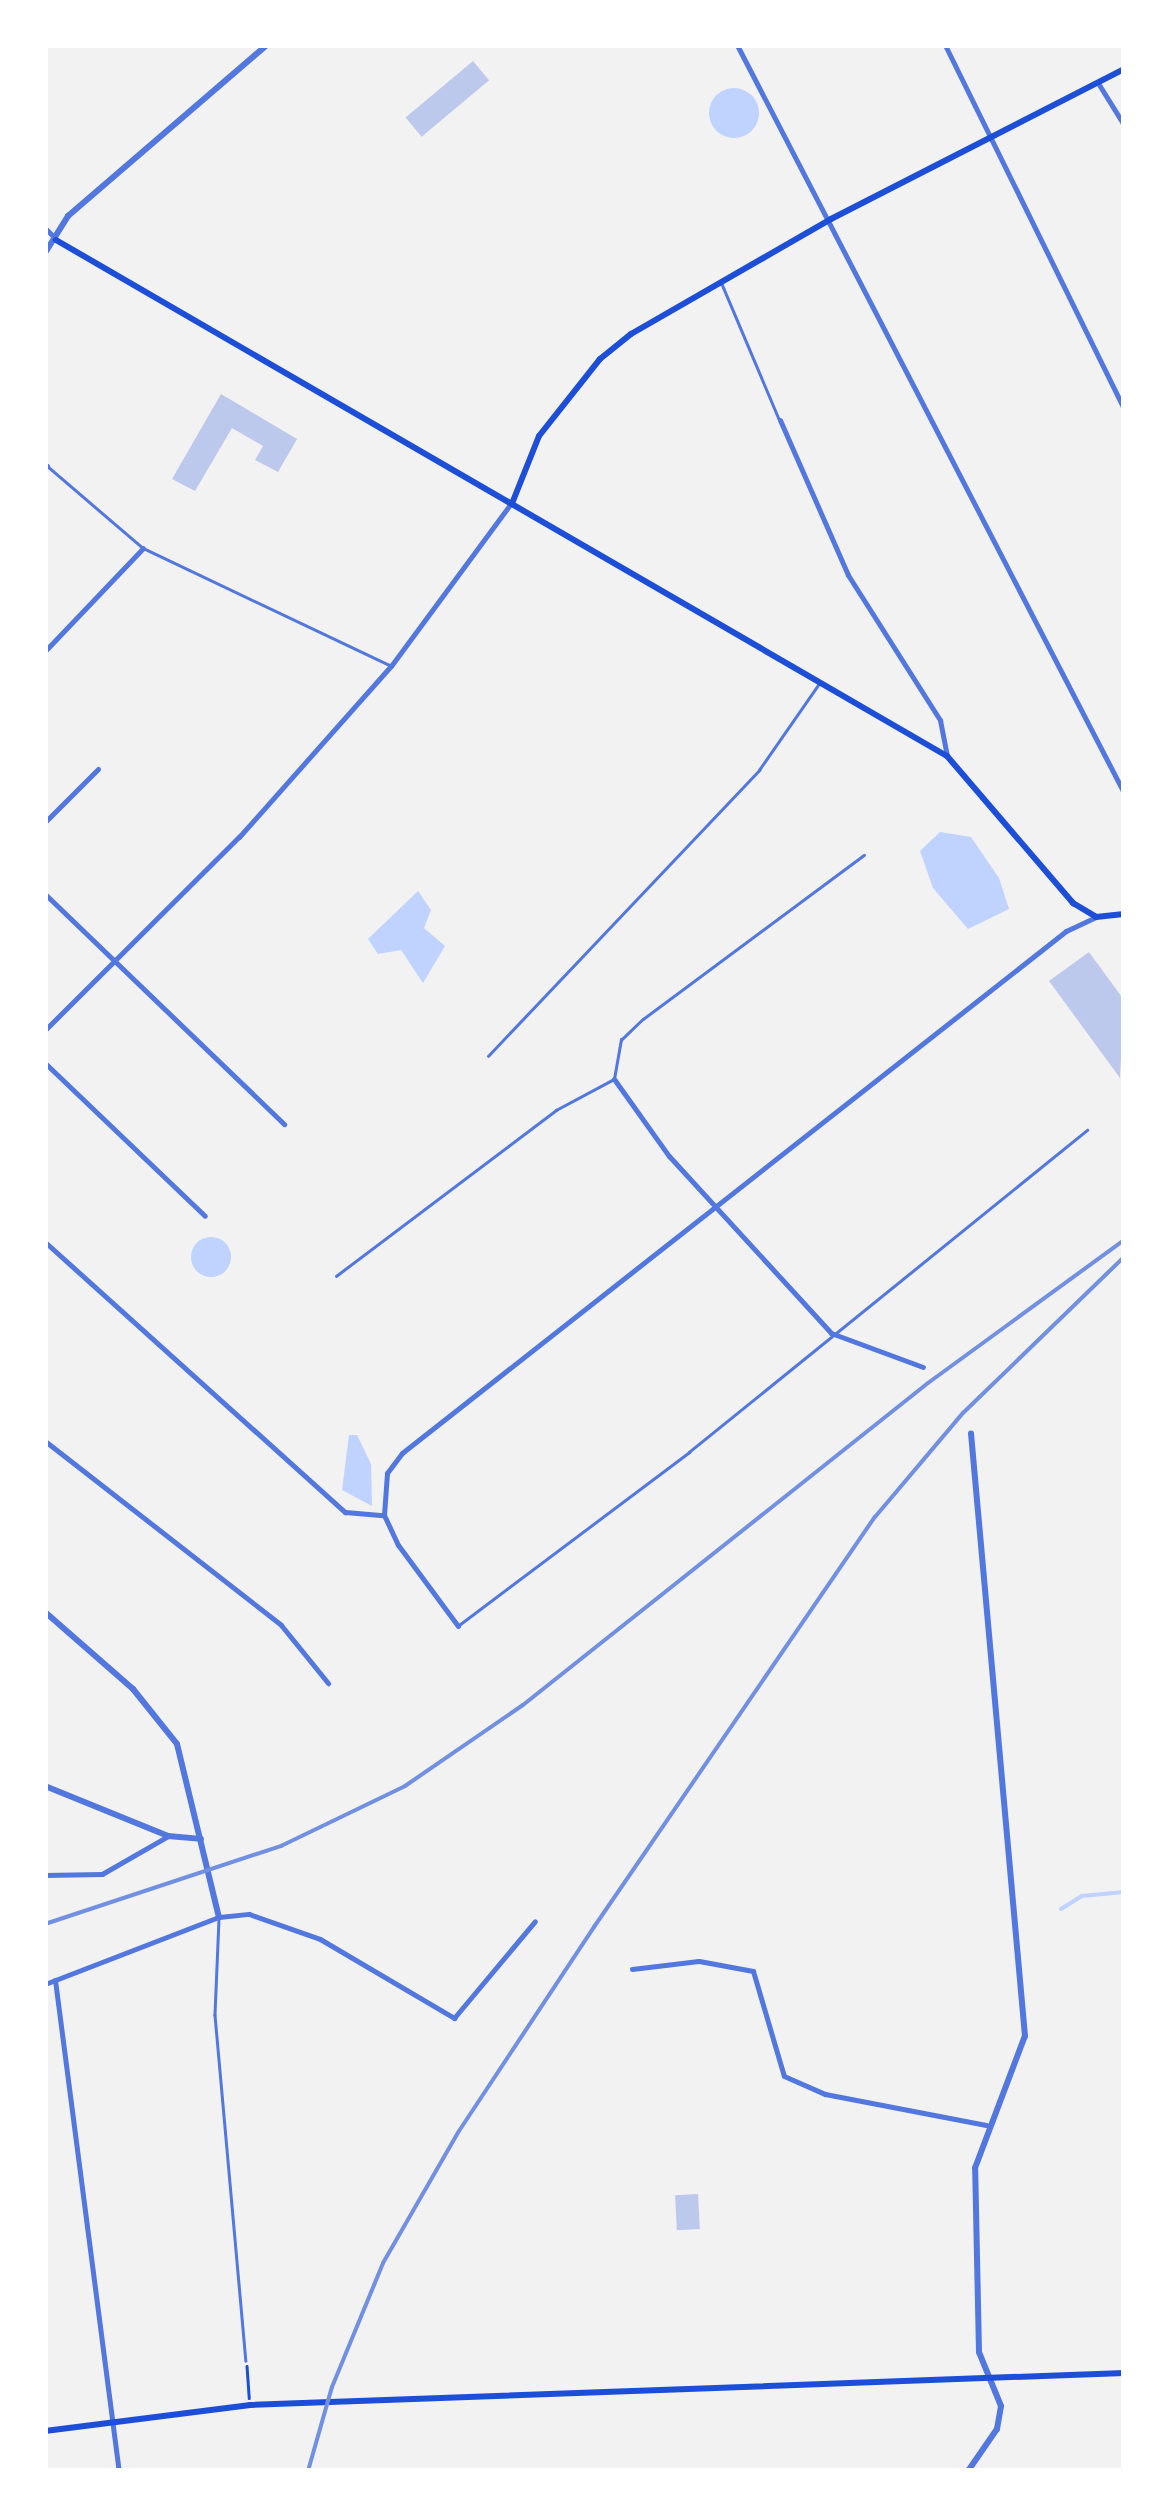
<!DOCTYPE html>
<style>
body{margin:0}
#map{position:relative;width:1169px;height:2516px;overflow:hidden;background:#f2f2f2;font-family:"Fira Sans Condensed",sans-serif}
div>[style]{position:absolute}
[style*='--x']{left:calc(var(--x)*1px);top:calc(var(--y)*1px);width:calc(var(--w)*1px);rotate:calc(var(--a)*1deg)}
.water>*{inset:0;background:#bfd3fe}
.round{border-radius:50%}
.stream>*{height:4px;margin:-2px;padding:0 2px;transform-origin:2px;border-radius:2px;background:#bfd3fe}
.building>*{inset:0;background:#bdc9ec;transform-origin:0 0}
.path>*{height:2.5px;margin:-1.25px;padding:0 1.25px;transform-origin:1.25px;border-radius:1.25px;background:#1d4ed8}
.service>*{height:2.5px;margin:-1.25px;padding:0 1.25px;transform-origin:1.25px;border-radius:1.25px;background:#5277de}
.minor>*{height:5px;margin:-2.5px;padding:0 2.5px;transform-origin:2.5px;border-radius:2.5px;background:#5277de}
.tertiary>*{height:6px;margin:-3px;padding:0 3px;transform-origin:3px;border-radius:3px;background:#5277de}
.secondary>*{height:6px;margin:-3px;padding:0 3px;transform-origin:3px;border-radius:3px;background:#1d4ed8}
.rail>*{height:4px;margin:-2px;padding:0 2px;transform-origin:2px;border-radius:2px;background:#7290e2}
span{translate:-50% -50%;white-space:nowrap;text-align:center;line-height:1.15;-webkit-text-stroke:8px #fff;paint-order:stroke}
.frame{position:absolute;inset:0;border:48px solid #fff;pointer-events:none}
</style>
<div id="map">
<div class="water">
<div class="round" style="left:709px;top:88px;width:50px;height:50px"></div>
<div style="clip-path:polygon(940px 832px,971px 837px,999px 878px,1009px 909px,968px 929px,933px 888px,920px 851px)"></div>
<div style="clip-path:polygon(418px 891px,431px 910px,424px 928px,445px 946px,423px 983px,401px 950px,378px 954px,368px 939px)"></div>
<div class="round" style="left:191px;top:1237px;width:40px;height:40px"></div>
<div style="clip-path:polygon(349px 1435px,357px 1435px,371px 1464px,372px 1506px,342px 1490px)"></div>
</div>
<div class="stream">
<div style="--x:1061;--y:1909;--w:25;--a:-32"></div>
<div style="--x:1082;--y:1896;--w:42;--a:-5.4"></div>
</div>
<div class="building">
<div style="left:473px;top:61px;width:25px;height:88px;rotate:50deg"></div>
<div style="clip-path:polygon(221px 394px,297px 439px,278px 472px,255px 460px,263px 446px,232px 428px,195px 491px,172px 479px)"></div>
<div style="clip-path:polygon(1089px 952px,1124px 1000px,1120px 1078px,1049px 981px)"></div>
<div style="left:698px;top:2194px;width:35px;height:23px;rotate:87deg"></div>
</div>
<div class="path">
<div style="--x:247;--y:2366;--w:32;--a:86"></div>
</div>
<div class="service">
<div style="--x:722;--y:284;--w:147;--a:67.1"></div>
<div style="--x:45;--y:464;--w:129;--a:40.6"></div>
<div style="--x:143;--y:548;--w:275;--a:25.4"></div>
<div style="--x:488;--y:1056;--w:394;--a:-46.5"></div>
<div style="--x:759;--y:770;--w:103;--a:-55.2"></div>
<div style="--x:336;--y:1276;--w:276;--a:-37"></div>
<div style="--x:556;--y:1110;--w:66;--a:-28.1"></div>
<div style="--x:614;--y:1079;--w:40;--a:-80"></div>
<div style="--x:621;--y:1040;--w:30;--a:-44"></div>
<div style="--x:643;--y:1019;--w:275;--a:-36.6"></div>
<div style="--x:459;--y:1625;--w:288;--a:-36.9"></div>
<div style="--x:689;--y:1452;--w:512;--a:-38.97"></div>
<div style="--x:219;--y:1919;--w:96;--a:92.4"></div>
<div style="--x:215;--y:2015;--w:347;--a:84.9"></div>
</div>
<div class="minor">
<div style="--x:737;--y:45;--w:842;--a:62.64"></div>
<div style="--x:945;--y:45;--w:406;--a:63.8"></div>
<div style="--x:1098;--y:83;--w:49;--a:58.2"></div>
<div style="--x:45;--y:228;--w:13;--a:45"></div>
<div style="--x:780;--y:420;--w:169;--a:66.3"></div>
<div style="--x:848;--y:575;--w:172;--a:57.6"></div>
<div style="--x:940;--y:720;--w:37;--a:79"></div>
<div style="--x:45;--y:468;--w:3;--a:-45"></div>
<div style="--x:45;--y:651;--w:142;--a:-46.4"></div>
<div style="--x:45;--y:822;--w:75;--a:-45"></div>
<div style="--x:45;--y:894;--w:332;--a:43.9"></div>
<div style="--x:45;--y:1030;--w:274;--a:-44.9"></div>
<div style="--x:239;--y:837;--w:229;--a:-48.4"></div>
<div style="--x:391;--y:666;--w:204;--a:-53.6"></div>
<div style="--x:45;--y:1063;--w:221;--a:43.7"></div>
<div style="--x:614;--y:1079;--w:95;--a:54.5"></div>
<div style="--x:669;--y:1156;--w:240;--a:47.5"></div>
<div style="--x:831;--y:1333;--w:98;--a:20.3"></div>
<div style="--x:45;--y:1242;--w:404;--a:42"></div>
<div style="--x:345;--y:1512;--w:38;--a:5"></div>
<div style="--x:45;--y:1441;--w:299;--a:37.9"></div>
<div style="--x:281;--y:1625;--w:75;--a:51"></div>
<div style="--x:458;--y:1626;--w:101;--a:-126.5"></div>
<div style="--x:398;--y:1545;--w:33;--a:-115"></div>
<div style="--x:384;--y:1515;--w:42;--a:-85.9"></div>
<div style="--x:387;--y:1473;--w:25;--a:-53"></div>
<div style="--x:402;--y:1453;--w:845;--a:-38.17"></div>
<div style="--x:1066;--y:931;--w:33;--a:-25"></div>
<div style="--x:45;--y:1875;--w:57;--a:-1"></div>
<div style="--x:102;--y:1874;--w:76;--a:-29.9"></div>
<div style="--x:632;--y:1969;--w:67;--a:-6.8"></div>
<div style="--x:699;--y:1961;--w:55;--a:10.5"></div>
<div style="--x:753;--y:1971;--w:109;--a:73.6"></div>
<div style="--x:784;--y:2076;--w:45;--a:23.7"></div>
<div style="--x:825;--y:2094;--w:164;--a:10.9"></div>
<div style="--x:55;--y:1980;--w:495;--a:82.6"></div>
<div style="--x:45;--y:1984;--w:186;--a:-21.1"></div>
<div style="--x:219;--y:1917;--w:30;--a:-6"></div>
<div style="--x:249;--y:1914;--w:75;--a:19.4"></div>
<div style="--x:320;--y:1939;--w:156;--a:30.5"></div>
<div style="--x:454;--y:2018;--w:126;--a:-50.1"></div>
</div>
<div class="tertiary">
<div style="--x:45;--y:253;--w:44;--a:-58.1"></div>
<div style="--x:68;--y:216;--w:262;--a:-40.7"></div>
<div style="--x:45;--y:1612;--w:117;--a:41.2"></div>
<div style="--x:133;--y:1689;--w:70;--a:51.3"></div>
<div style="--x:177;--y:1744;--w:178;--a:76.4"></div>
<div style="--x:45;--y:1786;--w:133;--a:22.1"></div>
<div style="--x:168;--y:1836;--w:33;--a:5"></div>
<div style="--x:968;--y:2471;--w:51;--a:-55.4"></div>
<div style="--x:997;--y:2429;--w:23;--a:-80"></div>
<div style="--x:1001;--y:2406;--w:58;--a:-112.2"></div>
<div style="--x:979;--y:2352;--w:184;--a:-91.2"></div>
<div style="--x:975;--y:2168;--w:141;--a:-69.3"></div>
<div style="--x:1025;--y:2036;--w:605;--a:-95.12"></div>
</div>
<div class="secondary">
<div style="--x:56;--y:240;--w:1030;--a:30.08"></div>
<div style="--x:947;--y:756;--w:194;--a:49.4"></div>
<div style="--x:1073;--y:903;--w:27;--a:31"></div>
<div style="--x:1096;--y:917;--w:28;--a:-6"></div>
<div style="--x:513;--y:501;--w:70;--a:-68.2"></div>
<div style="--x:539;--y:436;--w:98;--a:-51.6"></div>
<div style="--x:600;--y:359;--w:40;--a:-39"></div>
<div style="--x:631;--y:334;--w:231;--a:-29.9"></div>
<div style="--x:831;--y:219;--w:329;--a:-27.1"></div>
<div style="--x:45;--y:2431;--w:207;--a:-7.2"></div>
<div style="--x:250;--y:2405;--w:875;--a:-2.1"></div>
</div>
<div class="rail">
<div style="--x:45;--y:1924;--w:249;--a:-18.3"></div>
<div style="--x:281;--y:1846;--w:138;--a:-25.8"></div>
<div style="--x:405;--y:1786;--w:143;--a:-34.5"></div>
<div style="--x:523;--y:1705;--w:517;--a:-38.49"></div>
<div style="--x:928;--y:1383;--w:243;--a:-36.1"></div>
<div style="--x:308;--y:2471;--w:87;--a:-74.1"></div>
<div style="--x:332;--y:2387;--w:134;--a:-67.6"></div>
<div style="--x:383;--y:2263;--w:152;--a:-60.1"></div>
<div style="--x:459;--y:2131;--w:245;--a:-56.5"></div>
<div style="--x:594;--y:1927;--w:497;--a:-55.6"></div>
<div style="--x:875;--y:1517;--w:136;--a:-49.8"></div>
<div style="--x:963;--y:1413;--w:224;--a:-44.1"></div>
</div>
<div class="frame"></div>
</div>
